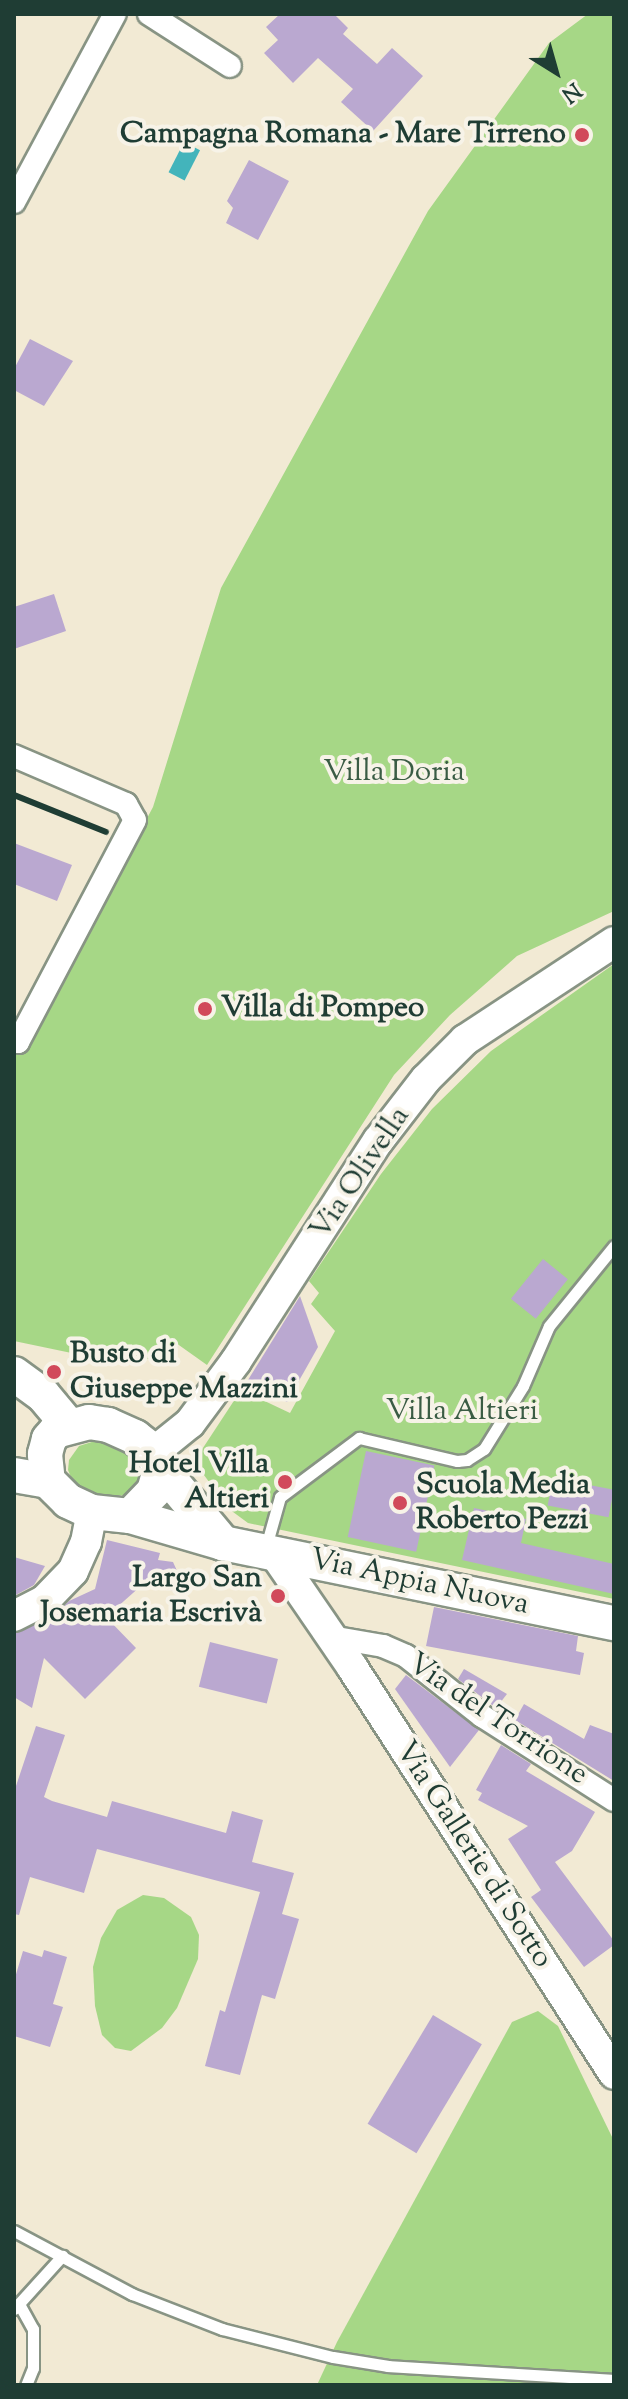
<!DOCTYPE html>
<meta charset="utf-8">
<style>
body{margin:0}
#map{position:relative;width:628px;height:2399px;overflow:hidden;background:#f2ead4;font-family:"Sorts Mill Goudy",serif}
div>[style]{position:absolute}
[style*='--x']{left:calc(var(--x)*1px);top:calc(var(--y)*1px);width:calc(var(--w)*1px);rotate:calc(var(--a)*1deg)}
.green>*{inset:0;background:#a6d786}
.water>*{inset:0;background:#43b4bb;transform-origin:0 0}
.building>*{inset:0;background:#baa8d0;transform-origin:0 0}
.roads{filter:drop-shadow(2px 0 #889484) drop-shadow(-2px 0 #889484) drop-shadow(0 2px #889484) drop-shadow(0 -2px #889484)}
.lane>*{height:11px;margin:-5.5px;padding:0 5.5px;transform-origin:5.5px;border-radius:5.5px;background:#fff}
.street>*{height:22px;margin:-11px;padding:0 11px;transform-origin:11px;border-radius:11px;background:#fff}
.secondary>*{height:30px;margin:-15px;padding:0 15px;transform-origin:15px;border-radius:15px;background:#fff}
.primary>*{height:34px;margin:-17px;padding:0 17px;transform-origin:17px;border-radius:17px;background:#fff}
.rail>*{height:6px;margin:-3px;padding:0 3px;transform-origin:3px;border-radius:3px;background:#1f3d34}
.dots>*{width:22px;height:22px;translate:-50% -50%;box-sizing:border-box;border:4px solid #f7f3e8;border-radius:50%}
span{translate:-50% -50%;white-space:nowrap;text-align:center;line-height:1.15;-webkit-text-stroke:8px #f7f3e8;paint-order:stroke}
.poi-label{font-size:30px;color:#1f3d34;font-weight:700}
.right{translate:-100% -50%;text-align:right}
.left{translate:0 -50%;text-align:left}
.park-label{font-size:30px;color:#3a5c44}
.street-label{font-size:30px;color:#1f3d34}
.frame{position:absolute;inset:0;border:16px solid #1f3d34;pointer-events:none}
.north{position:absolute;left:516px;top:32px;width:80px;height:80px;-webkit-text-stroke:6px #f7f3e8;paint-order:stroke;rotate:143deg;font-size:22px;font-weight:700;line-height:32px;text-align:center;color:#1f3d34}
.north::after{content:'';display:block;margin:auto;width:28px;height:36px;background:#1f3d34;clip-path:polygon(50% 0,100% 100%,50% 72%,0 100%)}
</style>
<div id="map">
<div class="green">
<div style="clip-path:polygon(588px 14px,614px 14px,614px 911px,517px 956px,450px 1015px,394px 1075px,207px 1365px,176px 1343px,157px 1356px,129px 1365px,14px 1341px,14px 1046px,25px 1049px,153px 807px,221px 588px,428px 211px,549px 43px)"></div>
<div style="clip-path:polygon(614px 964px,614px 1599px,248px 1523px,229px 1509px,201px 1471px,199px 1454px,241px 1390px,290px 1413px,335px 1331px,311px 1304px,319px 1293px,309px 1281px,381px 1174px,432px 1109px,491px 1051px)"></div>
<div style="clip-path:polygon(95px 1441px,115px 1447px,142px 1465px,142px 1482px,130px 1496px,86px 1494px,75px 1487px,68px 1470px,69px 1460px,79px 1446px)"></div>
<div style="clip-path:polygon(143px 1895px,164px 1898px,191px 1917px,199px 1935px,198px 1959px,177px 2008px,162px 2028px,131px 2051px,115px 2048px,102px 2035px,95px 2006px,93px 1967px,101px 1938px,117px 1910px)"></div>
<div style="clip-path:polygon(538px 2011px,558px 2026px,614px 2141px,614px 2385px,317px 2385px,337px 2342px,512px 2022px)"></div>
</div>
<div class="water">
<div style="left:184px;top:142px;width:18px;height:34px;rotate:27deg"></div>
</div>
<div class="building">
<div style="clip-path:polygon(280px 14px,334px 14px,348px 28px,343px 34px,377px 64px,392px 48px,423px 76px,373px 131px,341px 102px,353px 89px,318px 58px,293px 83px,264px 53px,278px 40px,266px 27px)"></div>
<div style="clip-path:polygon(249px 160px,289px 181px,258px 240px,226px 223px,233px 208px,227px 201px)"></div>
<div style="clip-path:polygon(30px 339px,73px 361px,44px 406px,14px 390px,14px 369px)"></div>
<div style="clip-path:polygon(54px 594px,66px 631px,14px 649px,14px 607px)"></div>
<div style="clip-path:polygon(14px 843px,72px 865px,57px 901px,14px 884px)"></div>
<div style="left:543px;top:1259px;width:32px;height:51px;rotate:39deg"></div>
<div style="clip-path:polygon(300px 1296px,318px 1347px,287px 1402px,248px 1380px)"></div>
<div style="left:366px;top:1451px;width:70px;height:88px;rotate:12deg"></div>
<div style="left:553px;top:1478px;width:62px;height:28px;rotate:11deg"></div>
<div style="clip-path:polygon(474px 1508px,526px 1519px,521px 1543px,614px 1564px,614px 1594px,462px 1560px)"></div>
<div style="clip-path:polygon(107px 1540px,160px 1553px,158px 1560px,173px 1562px,178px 1573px,176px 1591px,142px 1585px,106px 1617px,136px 1648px,85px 1699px,44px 1658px,32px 1708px,14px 1697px,14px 1634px,53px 1616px,69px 1601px,95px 1589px)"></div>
<div style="clip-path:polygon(14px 1557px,45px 1566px,34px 1585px,14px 1596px)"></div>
<div style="clip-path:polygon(434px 1607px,578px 1636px,576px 1651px,584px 1653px,580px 1675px,426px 1646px)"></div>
<div style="left:210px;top:1642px;width:70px;height:46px;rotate:14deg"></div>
<div style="clip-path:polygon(464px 1669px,507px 1694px,496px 1708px,458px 1679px)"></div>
<div style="clip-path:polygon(406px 1675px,479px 1730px,450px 1767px,395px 1689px)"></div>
<div style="clip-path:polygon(524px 1704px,584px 1739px,590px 1725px,614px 1734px,614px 1781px,515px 1720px)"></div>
<div style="clip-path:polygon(36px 1726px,65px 1735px,44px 1797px,52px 1801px,107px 1817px,112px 1801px,226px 1833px,232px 1811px,263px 1820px,252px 1862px,294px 1873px,282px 1914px,299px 1919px,275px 1999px,262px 1995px,240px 2075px,205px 2066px,220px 2010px,225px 2012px,260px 1892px,97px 1849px,84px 1893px,30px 1877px,19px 1915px,14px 1914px,14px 1792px)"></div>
<div style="clip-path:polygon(501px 1745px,531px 1764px,526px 1771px,595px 1812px,572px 1851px,555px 1862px,614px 1941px,614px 1945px,584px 1967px,531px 1897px,541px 1890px,508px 1839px,528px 1826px,478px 1800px,482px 1793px,476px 1790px)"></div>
<div style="clip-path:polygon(44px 1950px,67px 1957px,53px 2004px,63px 2007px,50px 2047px,14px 2036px,14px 1981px,23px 1951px,42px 1957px)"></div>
<div style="left:433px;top:2015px;width:57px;height:127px;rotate:31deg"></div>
</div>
<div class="roads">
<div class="lane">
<div style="--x:265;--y:1550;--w:55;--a:-74.2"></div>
<div style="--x:280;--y:1497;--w:99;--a:-36.8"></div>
<div style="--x:359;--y:1438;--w:101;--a:13.2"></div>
<div style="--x:457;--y:1461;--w:10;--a:-6"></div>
<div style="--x:467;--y:1460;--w:20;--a:-33"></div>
<div style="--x:484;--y:1449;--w:74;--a:-58.2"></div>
<div style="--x:523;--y:1386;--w:65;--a:-66.6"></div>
<div style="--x:549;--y:1326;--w:103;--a:-50.9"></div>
<div style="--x:14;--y:2231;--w:134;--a:28.1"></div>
<div style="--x:132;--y:2294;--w:97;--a:21.3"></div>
<div style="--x:222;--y:2329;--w:114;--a:14.2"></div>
<div style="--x:333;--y:2357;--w:56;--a:9.3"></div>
<div style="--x:388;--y:2366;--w:226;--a:3.5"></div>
<div style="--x:19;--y:2304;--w:29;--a:61"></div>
<div style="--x:33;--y:2329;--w:39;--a:90"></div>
<div style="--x:33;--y:2368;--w:18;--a:112"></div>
<div style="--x:14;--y:2309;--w:72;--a:-47.8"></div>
</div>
<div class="street">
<div style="--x:149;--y:14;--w:96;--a:32.7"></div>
<div style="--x:14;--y:202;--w:213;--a:-61.8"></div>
<div style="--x:14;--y:756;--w:122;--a:23.2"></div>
<div style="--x:126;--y:804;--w:18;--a:61"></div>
<div style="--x:135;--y:820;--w:251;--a:117.8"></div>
<div style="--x:18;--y:1042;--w:4;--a:-166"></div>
<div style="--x:331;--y:1637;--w:53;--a:9.8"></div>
<div style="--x:383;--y:1646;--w:25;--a:23"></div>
<div style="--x:406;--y:1656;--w:97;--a:38.3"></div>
<div style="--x:482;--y:1716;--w:156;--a:32.5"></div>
</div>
<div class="secondary">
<div style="--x:154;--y:1452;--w:46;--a:-38.9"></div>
<div style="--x:190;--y:1423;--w:77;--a:-53.4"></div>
<div style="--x:236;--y:1361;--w:262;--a:-57.2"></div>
<div style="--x:378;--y:1141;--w:78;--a:-52.3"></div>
<div style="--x:426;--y:1079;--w:55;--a:-45"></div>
<div style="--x:465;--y:1040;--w:178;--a:-33.3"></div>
<div style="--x:274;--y:1553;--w:138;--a:55.6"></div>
<div style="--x:352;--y:1667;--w:484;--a:57.2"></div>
<div style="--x:14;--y:1616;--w:35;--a:-27"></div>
<div style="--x:45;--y:1600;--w:40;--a:-46"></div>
<div style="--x:73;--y:1571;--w:32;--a:-66"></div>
<div style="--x:86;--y:1542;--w:31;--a:-79"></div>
</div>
<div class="primary">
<div style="--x:14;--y:1374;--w:36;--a:36"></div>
<div style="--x:43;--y:1395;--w:39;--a:50"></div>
<div style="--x:158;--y:1465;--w:102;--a:50.2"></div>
<div style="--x:14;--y:1475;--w:35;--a:10"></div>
<div style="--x:130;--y:1516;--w:35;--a:-46"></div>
<div style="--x:154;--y:1491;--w:19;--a:-74"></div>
<div style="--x:159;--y:1473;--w:22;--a:-103"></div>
<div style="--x:154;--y:1452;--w:24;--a:-142"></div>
<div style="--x:135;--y:1437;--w:30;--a:-156"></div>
<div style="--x:108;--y:1425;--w:19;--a:-171"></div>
<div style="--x:89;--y:1422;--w:34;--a:165"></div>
<div style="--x:56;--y:1431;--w:11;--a:131"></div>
<div style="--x:49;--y:1439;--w:16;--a:105"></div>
<div style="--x:45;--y:1454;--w:27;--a:84"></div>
<div style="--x:48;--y:1481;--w:28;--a:45"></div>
<div style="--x:68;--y:1501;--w:26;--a:25"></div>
<div style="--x:92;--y:1512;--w:38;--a:6"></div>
<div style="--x:130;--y:1516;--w:97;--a:16.2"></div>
<div style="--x:223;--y:1543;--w:399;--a:11.6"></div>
</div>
</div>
<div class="rail">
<div style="--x:14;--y:795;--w:99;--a:21.9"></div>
</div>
<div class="dots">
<div style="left:582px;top:135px;background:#d1495b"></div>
<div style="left:205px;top:1009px;background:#d1495b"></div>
<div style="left:54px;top:1372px;background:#d1495b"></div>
<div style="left:285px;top:1482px;background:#d1495b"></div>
<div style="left:400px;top:1503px;background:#d1495b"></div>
<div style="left:278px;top:1596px;background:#d1495b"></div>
</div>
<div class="poi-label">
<span class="right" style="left:566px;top:135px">Campagna Romana - Mare Tirreno</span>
<span class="left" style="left:221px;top:1009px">Villa di Pompeo</span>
<span class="left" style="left:70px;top:1372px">Busto di<br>Giuseppe Mazzini</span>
<span class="right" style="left:269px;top:1482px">Hotel Villa<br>Altieri</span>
<span class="left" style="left:416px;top:1503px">Scuola Media<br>Roberto Pezzi</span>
<span class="right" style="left:262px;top:1596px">Largo San<br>Josemaria Escrivà</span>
</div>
<div class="park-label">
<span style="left:394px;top:773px">Villa Doria</span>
<span style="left:462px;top:1412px">Villa Altieri</span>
</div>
<div class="street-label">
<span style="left:361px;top:1174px;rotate:-56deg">Via Olivella</span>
<span style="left:419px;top:1583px;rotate:12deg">Via Appia Nuova</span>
<span style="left:497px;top:1720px;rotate:34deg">Via del Torrione</span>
<span style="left:473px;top:1855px;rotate:57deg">Via Gallerie di Sotto</span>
</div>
<div class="frame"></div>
<div class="north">N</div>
</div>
